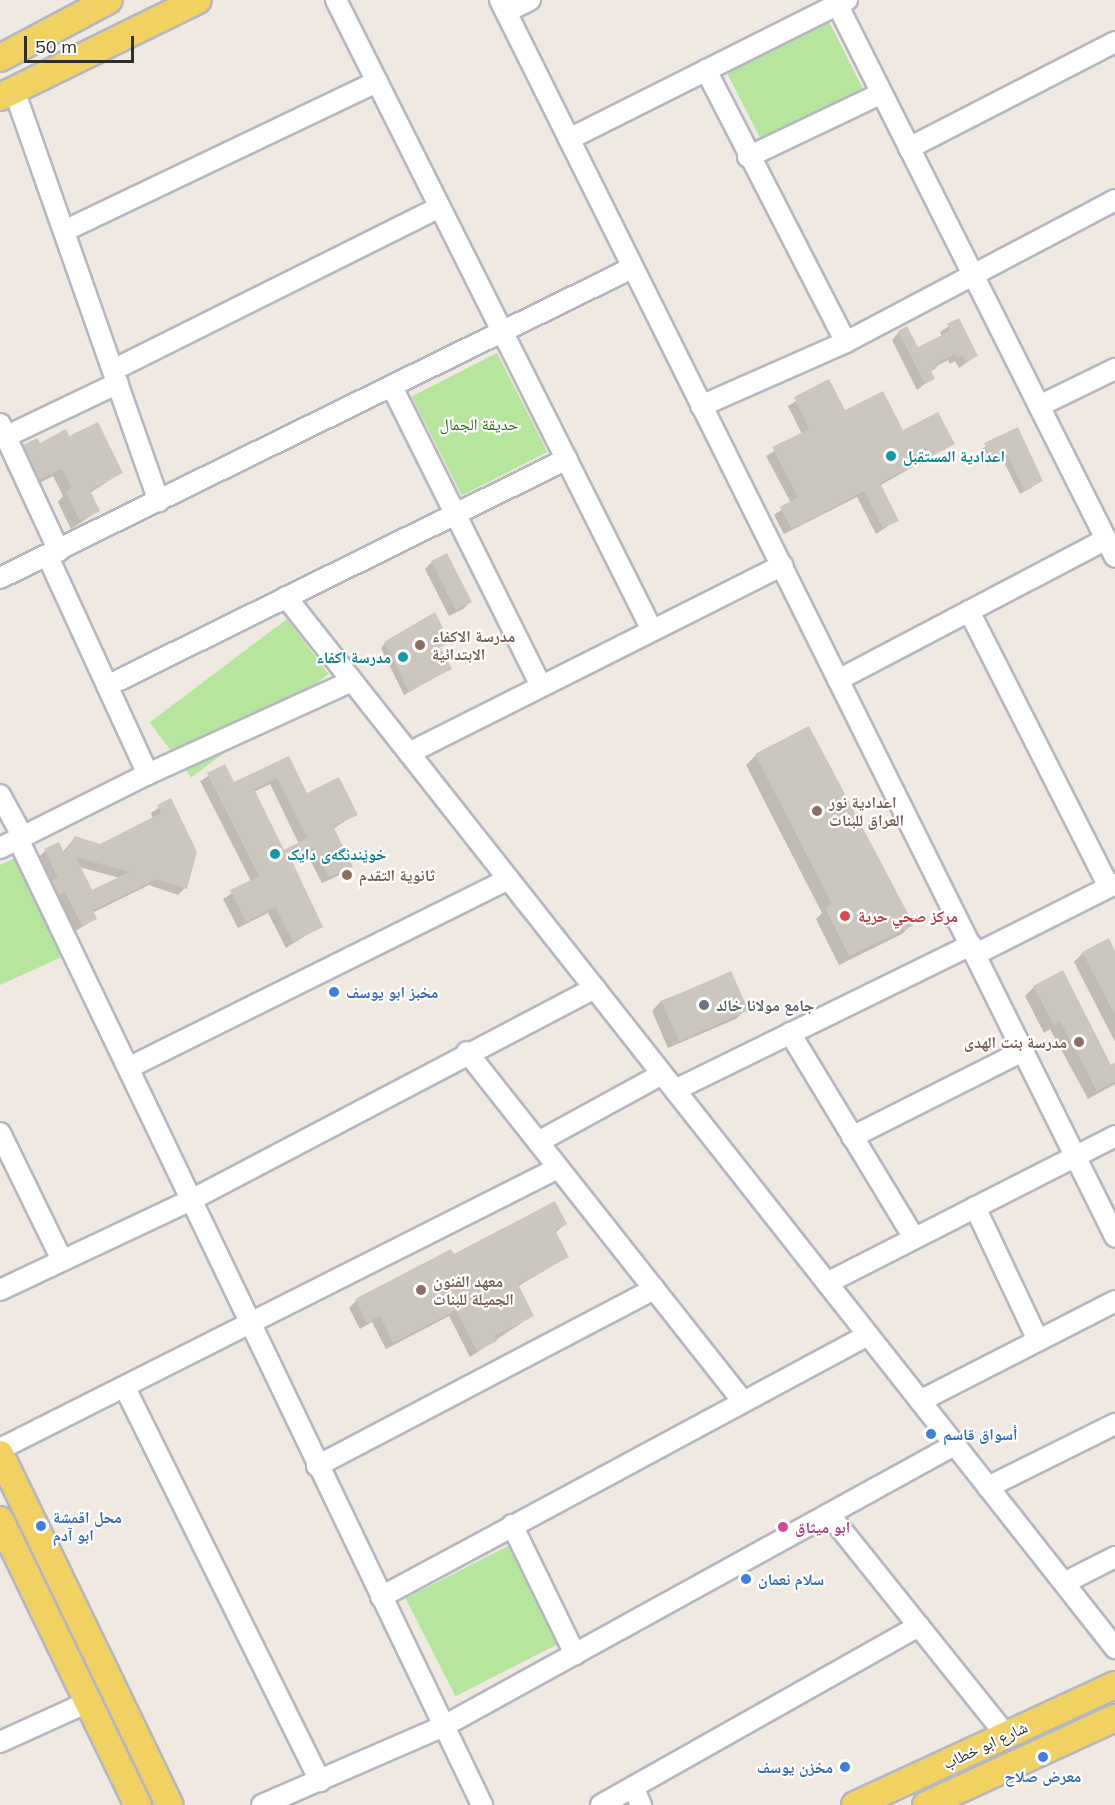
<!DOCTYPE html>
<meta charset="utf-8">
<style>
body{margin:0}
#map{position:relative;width:1115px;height:1805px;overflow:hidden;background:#efe9e1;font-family:Mulish,"Noto Naskh Arabic",sans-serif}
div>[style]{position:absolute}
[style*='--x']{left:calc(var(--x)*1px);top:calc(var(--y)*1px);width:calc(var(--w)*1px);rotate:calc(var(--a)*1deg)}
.green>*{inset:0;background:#b6e59e;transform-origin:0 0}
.shadow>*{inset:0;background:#0003}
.building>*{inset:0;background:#cbc7bf;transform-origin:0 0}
.roads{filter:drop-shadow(2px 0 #b4b7c1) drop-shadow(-2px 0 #b4b7c1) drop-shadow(0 2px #b4b7c1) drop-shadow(0 -2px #b4b7c1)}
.minor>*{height:20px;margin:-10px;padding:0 10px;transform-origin:10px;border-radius:10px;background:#fff}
.major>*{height:26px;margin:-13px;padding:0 13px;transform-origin:13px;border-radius:13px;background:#f2d163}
.dots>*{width:16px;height:16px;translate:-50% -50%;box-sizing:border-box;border:3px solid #fff;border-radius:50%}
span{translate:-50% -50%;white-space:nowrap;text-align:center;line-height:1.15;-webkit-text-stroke:4.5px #fff;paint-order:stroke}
.park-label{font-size:16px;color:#2c6e1b}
.culture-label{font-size:16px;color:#0d838f;font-weight:700}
.left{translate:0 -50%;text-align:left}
.right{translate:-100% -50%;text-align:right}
.education-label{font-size:16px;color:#785e54;font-weight:700}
.health-label{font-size:16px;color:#be3a42;font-weight:700}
.shop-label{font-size:16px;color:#366cbe;font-weight:700}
.worship-label{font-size:16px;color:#5b616d;font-weight:700}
.hotel-label{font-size:16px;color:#b23c85;font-weight:700}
.street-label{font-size:16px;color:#2e2e2e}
.scale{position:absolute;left:24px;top:36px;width:110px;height:27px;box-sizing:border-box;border:3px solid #2e2e2e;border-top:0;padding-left:8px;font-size:18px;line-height:21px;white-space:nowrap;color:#2e2e2e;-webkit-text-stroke:4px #fff;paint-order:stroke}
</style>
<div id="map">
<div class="green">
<div style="left:826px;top:16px;width:86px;height:114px;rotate:63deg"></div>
<div style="left:497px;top:353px;width:111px;height:96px;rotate:63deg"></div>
<div style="left:287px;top:619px;width:69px;height:172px;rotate:53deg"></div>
<div style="clip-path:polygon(17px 857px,64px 956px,0 985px,0 865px)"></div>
<div style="left:508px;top:1546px;width:110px;height:115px;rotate:63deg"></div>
</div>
<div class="shadow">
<div style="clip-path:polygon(958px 320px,976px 356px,959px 368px,955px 361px,950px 364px,948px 360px,935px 367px,930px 372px,933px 378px,917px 390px,892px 340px,899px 332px,917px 349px,942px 336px,940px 332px)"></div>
<div style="clip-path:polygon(829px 381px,844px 412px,902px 432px,953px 444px,879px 486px,897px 520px,876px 534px,857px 497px,784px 534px,774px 515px,791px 503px,766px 456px,802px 434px,788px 406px)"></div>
<div style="clip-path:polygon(1018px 429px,1042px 481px,1020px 494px,1002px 458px,988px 465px,981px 449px)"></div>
<div style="clip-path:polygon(69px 438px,122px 472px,90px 493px,98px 511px,71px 529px,58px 502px,63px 496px,53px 476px,30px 488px,15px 455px,24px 446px)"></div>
<div style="clip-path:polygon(432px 562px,470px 602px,463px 609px,449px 616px,425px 569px)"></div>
<div style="clip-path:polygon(448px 642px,439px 648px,450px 669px,404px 695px,381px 648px,385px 643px)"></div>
<div style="clip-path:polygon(756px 755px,912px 924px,902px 934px,839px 965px,816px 919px,822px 913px,746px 765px)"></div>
<div style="clip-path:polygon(evenodd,289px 758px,307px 795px,356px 814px,333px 829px,351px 866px,344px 873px,322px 883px,307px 854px,291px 862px,321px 926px,286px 948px,268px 913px,238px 928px,223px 899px,251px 881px,200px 781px,225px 766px,234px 784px,289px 758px,270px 784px,299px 844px,284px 852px,254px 792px,270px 784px)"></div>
<div style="clip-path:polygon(evenodd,170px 800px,185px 888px,178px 895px,149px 885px,92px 913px,95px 919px,74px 932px,57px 898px,51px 901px,46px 890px,51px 885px,38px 858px,45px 851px,62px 853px,75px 837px,100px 845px,153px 819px,151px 813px,170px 800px,79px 867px,120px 878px,92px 892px,79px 867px)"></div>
<div style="clip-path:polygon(1083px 953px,1115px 954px,1115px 1042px,1074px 962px)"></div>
<div style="clip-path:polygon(730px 973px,746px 1009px,736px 1019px,668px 1048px,652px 1011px,661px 1001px)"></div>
<div style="clip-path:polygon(1034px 987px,1110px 1067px,1115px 1064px,1115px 1084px,1088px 1099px,1050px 1029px,1044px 1033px,1025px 996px)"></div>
<div style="clip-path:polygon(565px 1224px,555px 1233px,567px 1257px,517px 1287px,532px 1316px,470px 1357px,449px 1316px,386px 1349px,372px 1322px,360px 1329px,349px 1308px,356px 1301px,453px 1256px)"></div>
</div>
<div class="building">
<div style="clip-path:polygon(959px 318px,978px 356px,966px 362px,962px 355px,957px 358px,956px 354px,935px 364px,937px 368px,931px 371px,935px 379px,925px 384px,898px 331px,907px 326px,918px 347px,950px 331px,947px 324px)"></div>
<div style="clip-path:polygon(829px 379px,845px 410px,883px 391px,903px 430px,938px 412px,955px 444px,880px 483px,899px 521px,883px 528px,864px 491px,792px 529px,780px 507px,798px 497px,772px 447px,809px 429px,794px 397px)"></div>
<div style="clip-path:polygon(98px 422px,123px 473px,90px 490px,100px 511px,80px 521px,66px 492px,72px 488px,62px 469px,39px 480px,23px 445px,37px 438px,40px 443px,66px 429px,69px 436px)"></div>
<div style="clip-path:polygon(1018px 427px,1043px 481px,1024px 490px,1007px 455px,993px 462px,984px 443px)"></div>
<div style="left:447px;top:553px;width:55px;height:18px;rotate:63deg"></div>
<div style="clip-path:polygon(435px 612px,450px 642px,440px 647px,452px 669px,409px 691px,384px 642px)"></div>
<div style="clip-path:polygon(809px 726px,914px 925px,849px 956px,825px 908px,832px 904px,755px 754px)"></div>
<div style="clip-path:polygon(evenodd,289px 756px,307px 793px,339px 777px,358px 815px,333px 826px,353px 867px,329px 877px,314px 848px,291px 859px,323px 927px,293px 942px,275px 907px,246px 922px,230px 890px,259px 876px,207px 773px,225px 764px,234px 782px,289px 756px,277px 778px,307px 838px,284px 850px,254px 789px,277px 778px)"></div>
<div style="clip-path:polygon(evenodd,171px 798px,197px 852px,187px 889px,157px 879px,93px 910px,97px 919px,82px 926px,65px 892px,59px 895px,52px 881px,58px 878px,44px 849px,59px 842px,64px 853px,75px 836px,100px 844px,161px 813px,157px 805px,171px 798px,76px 857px,129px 872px,92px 890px,76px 857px)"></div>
<div style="clip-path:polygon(1109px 938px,1115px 951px,1115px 1015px,1082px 952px)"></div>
<div style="clip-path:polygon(1063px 970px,1111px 1065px,1115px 1062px,1115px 1081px,1097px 1091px,1060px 1021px,1054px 1025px,1033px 986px)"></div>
<div style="left:731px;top:971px;width:43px;height:76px;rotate:66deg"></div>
<div style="clip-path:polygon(555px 1201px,567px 1224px,555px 1230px,569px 1257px,518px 1284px,534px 1316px,494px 1336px,497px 1341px,477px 1351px,456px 1310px,393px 1343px,380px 1316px,367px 1323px,355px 1299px,451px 1249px,454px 1254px)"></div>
</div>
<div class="roads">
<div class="minor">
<div style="--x:336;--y:0;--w:705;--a:63.36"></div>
<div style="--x:500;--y:0;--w:1381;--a:63.55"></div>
<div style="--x:835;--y:0;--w:623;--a:63.31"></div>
<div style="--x:506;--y:12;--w:27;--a:-27"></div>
<div style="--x:706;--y:70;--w:306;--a:62.8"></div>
<div style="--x:14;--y:90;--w:436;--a:70.6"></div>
<div style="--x:569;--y:139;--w:311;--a:-26.6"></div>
<div style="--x:909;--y:148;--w:232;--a:-27.2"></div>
<div style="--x:748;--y:157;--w:148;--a:-25.5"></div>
<div style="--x:64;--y:231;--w:347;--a:-25.5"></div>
<div style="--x:113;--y:370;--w:365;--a:-26.5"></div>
<div style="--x:392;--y:387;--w:334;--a:63.5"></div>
<div style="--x:701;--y:406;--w:158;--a:-23.8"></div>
<div style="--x:846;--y:342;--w:304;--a:-27.8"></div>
<div style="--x:1039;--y:406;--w:85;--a:-26"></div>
<div style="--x:0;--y:424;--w:140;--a:65.1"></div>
<div style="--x:5;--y:437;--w:125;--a:-25.5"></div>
<div style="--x:48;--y:557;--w:239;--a:65.3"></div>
<div style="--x:0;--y:578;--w:704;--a:-26.13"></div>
<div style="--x:286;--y:597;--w:1339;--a:51.73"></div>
<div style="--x:969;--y:611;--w:309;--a:63.1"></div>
<div style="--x:838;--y:680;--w:303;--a:-27.7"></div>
<div style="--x:107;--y:686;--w:513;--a:-26.27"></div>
<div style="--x:409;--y:753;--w:418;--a:-26.7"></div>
<div style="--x:0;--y:795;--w:48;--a:61.3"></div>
<div style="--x:18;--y:839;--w:1072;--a:64.34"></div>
<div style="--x:0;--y:848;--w:165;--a:-26.6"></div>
<div style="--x:148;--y:774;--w:224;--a:-24.5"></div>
<div style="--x:976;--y:954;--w:156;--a:-26.7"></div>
<div style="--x:790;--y:1033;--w:240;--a:58.8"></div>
<div style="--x:467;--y:1052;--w:444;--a:51.7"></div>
<div style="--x:130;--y:1067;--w:422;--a:-26.4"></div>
<div style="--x:675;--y:1090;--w:330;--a:-26.1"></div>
<div style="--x:0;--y:1133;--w:141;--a:64"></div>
<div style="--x:852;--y:1137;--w:191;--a:-26.7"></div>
<div style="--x:538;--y:1142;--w:141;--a:-28.7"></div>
<div style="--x:975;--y:1207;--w:147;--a:64.7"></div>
<div style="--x:827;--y:1283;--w:323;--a:-27"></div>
<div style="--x:0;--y:1290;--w:213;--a:-25.2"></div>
<div style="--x:193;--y:1199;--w:454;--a:-27.7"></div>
<div style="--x:125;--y:1388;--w:439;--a:63.6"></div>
<div style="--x:920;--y:1401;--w:219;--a:-27.1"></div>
<div style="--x:0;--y:1449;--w:625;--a:-26.73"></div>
<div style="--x:317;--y:1466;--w:381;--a:-27.7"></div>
<div style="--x:988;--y:1487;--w:142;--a:-26.4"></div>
<div style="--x:829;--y:1514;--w:283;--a:51.3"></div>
<div style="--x:512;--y:1525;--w:144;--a:64"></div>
<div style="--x:1064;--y:1583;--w:57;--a:-27"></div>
<div style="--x:381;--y:1597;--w:553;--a:-28.28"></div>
<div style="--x:0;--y:1742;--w:97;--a:-24.4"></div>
<div style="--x:633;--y:1787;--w:20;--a:66"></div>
<div style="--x:262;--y:1805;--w:198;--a:-23.5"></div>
<div style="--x:444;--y:1726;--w:582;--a:-28.85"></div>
<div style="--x:601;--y:1805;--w:365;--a:-29.4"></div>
</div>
<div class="major">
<div style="--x:0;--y:58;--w:123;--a:-28"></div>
<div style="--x:0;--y:97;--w:220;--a:-26.1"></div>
<div style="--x:0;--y:1454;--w:390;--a:64.2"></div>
<div style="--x:0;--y:1520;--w:317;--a:64.2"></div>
<div style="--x:855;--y:1805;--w:286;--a:-24.8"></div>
<div style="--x:926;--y:1805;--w:208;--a:-24.7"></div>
</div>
</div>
<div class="dots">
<div style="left:891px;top:456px;background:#0f9aa8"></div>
<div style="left:420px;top:645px;background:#8d6e63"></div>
<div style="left:403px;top:657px;background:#0f9aa8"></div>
<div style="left:817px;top:811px;background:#8d6e63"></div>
<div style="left:275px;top:854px;background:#0f9aa8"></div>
<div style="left:347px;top:875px;background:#8d6e63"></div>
<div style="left:845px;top:916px;background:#e0444e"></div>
<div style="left:334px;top:992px;background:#3f7fe0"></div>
<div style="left:704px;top:1005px;background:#6b7280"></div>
<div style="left:1079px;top:1042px;background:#8d6e63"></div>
<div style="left:421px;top:1290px;background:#8d6e63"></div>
<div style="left:931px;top:1434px;background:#3f7fe0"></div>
<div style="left:41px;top:1526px;background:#3f7fe0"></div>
<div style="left:783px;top:1527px;background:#d1479c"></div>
<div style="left:746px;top:1579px;background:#3f7fe0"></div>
<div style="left:1043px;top:1757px;background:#3f7fe0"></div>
<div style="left:845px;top:1767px;background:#3f7fe0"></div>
</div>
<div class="park-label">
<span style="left:479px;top:424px">حديقة الجمال</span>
</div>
<div class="culture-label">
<span class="left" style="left:903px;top:456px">اعدادية المستقبل</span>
<span class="right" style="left:391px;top:657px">مدرسة اكفاء</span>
<span class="left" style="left:287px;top:854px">خوێندنگەی دایک</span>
</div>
<div class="education-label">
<span class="left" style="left:432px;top:645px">مدرسة الاكفاء<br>الابتدائية</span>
<span class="left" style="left:829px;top:811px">اعدادية نور<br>العراق للبنات</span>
<span class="left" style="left:359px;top:875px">ثانوية التقدم</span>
<span class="right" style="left:1067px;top:1042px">مدرسة بنت الهدی</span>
<span class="left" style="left:433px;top:1290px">معهد الفنون<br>الجميلة للبنات</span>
</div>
<div class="health-label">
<span class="left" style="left:858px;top:916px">مركز صحي حرية</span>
</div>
<div class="shop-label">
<span class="left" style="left:346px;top:992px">مخبز ابو يوسف</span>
<span class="left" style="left:943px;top:1434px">أسواق قاسم</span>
<span class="left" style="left:53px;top:1526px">محل اقمشة<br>ابو آدم</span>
<span class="left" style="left:758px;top:1579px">سلام نعمان</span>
<span class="right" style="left:833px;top:1767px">مخزن يوسف</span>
<span style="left:1043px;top:1776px">معرض صلاح</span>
</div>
<div class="worship-label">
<span class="left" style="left:716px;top:1005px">جامع مولانا خالد</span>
</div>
<div class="hotel-label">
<span class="left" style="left:795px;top:1527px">ابو ميثاق</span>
</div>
<div class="street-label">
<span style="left:985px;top:1745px;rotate:-25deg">شارع ابو خطاب</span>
</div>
<div class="scale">50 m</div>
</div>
